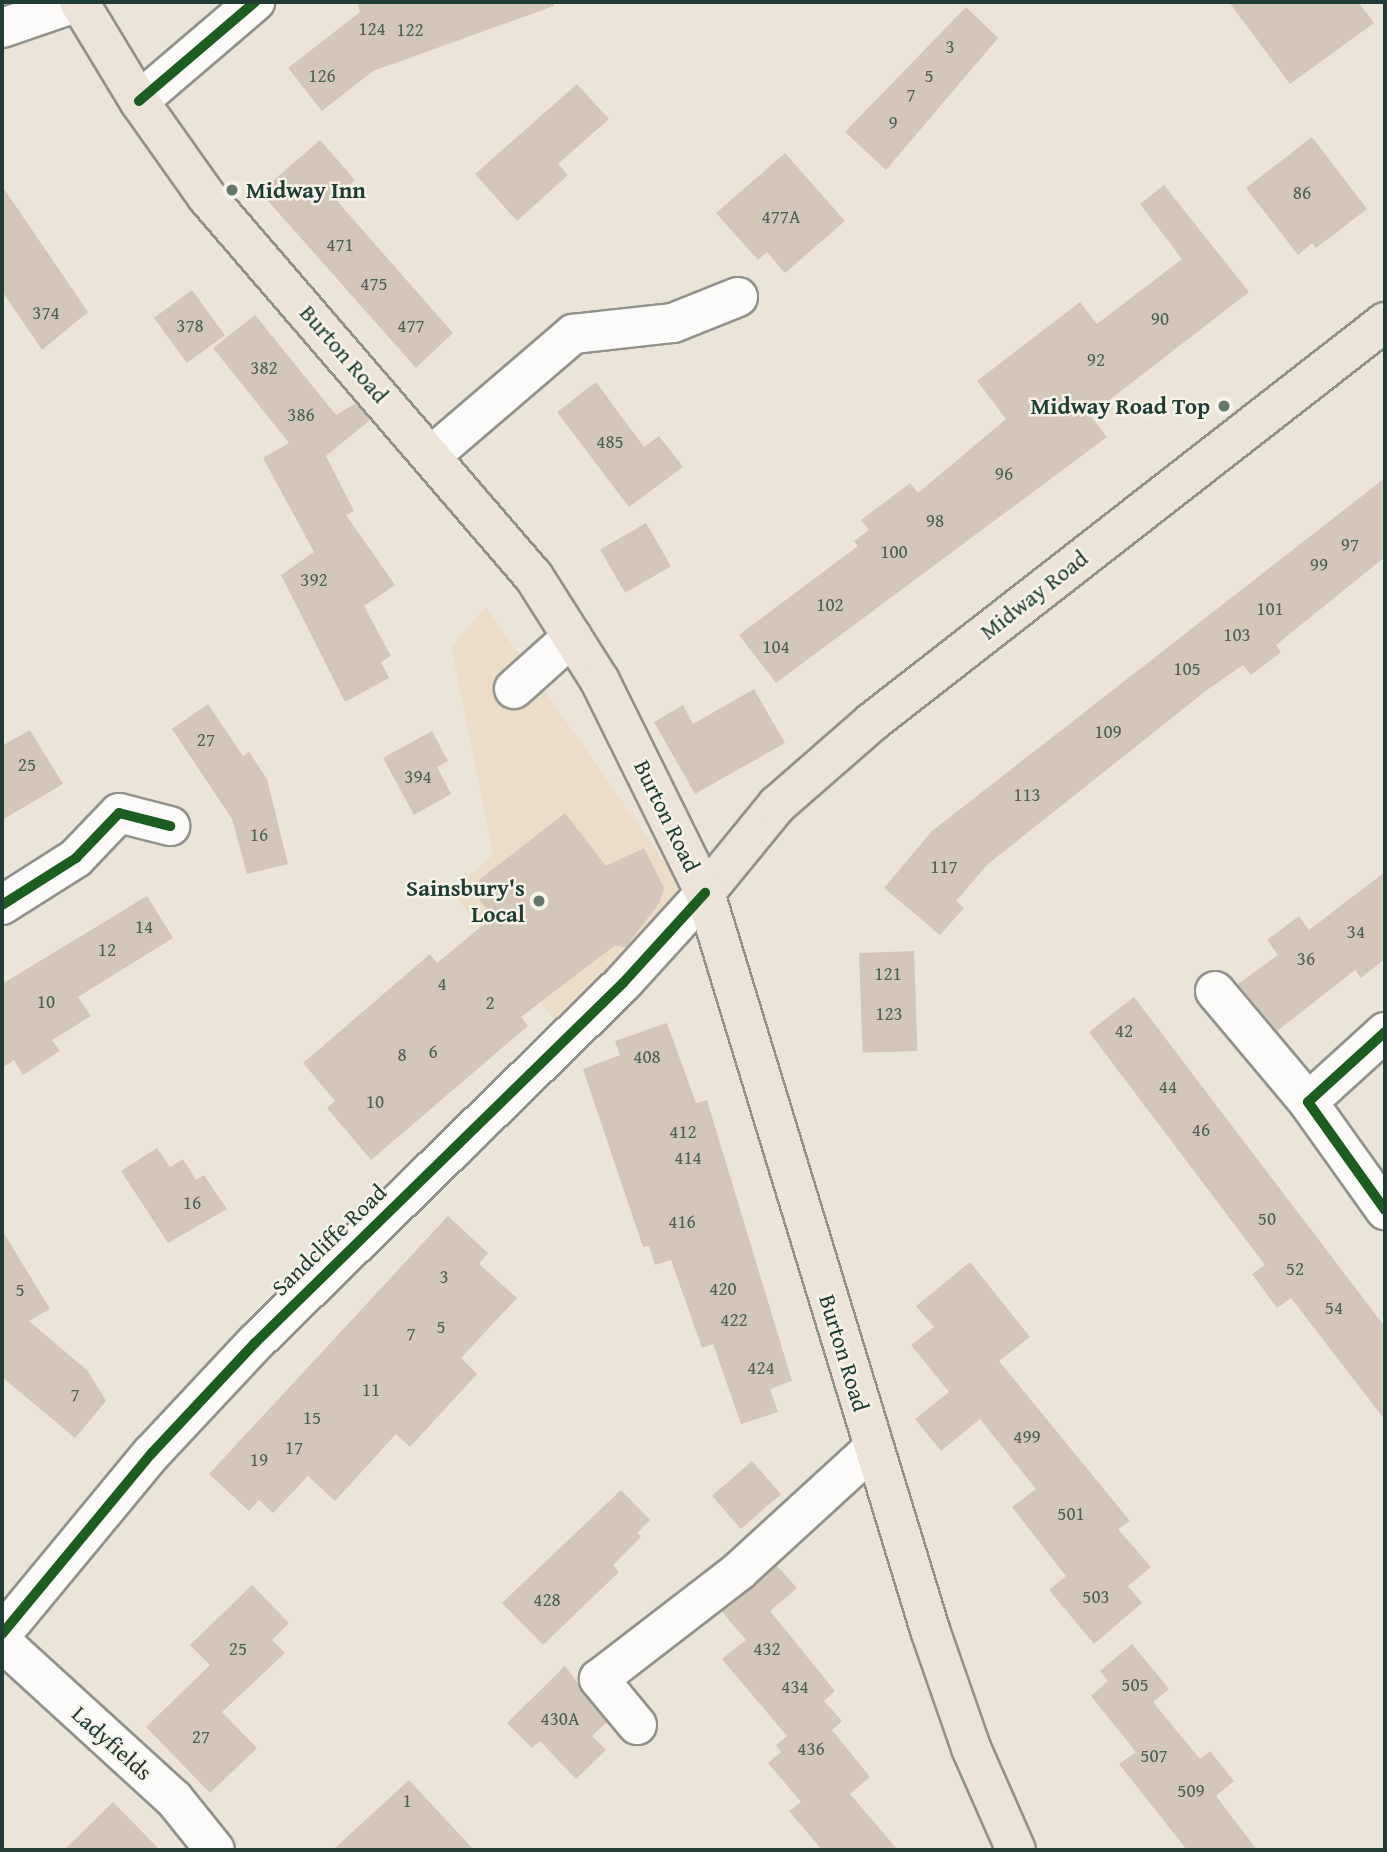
<!DOCTYPE html>
<style>
body{margin:0}
#map{position:relative;width:1387px;height:1852px;overflow:hidden;background:#ebe5d9;font-family:"Gentium Book Plus",serif}
div>[style]{position:absolute}
[style*='--x']{left:calc(var(--x)*1px);top:calc(var(--y)*1px);width:calc(var(--w)*1px);rotate:calc(var(--a)*1deg)}
.built>*{inset:0;background:#ecddc8}
.building>*{inset:0;background:#d2c7b9;transform-origin:0 0}
.roads{filter:drop-shadow(2px 0 #91928b) drop-shadow(-2px 0 #91928b) drop-shadow(0 2px #91928b) drop-shadow(0 -2px #91928b)}
.minor>*{height:38px;margin:-19px;padding:0 19px;transform-origin:19px;border-radius:19px;background:#fcfbf9}
.major>*{height:38px;margin:-19px;padding:0 19px;transform-origin:19px;border-radius:19px;background:#ece3d9}
.highway>*{height:38px;margin:-19px;padding:0 19px;transform-origin:19px;border-radius:19px;background:#ece3d9}
.cycleway>*{height:10px;margin:-5px;padding:0 5px;transform-origin:5px;border-radius:5px;background:#1b5e20}
.dots>*{width:19px;height:19px;translate:-50% -50%;box-sizing:border-box;border:4px solid #f7f3e8;border-radius:50%}
span{translate:-50% -50%;white-space:nowrap;text-align:center;line-height:1.15;-webkit-text-stroke:5px #f7f3e8;paint-order:stroke}
.number-label{font-size:19px;color:#4c6055}
.number-label span{-webkit-text-stroke-width:0}
.poi-label{font-size:23px;color:#1f3d34;font-weight:700}
.left{translate:0 -50%;text-align:left}
.right{translate:-100% -50%;text-align:right}
.street-label{font-size:23px;color:#1f3d34}
.frame{position:absolute;inset:0;border:4px solid #1f3d34;pointer-events:none}
</style>
<div id="map">
<div class="built">
<div style="clip-path:polygon(486px 607px,682px 887px,557px 1023px,451px 891px,493px 855px,451px 647px)"></div>
</div>
<div class="building">
<div style="clip-path:polygon(357px 2px,553px 2px,554px 6px,373px 71px,322px 111px,288px 68px,360px 12px)"></div>
<div style="clip-path:polygon(1229px 2px,1358px 2px,1374px 23px,1290px 84px)"></div>
<div style="clip-path:polygon(966px 7px,998px 38px,886px 170px,845px 132px)"></div>
<div style="clip-path:polygon(577px 84px,609px 119px,558px 164px,568px 175px,517px 221px,475px 174px)"></div>
<div style="clip-path:polygon(1312px 137px,1367px 209px,1316px 248px,1312px 243px,1298px 255px,1246px 188px)"></div>
<div style="clip-path:polygon(320px 140px,355px 180px,338px 195px,341px 199px,338px 202px,453px 333px,416px 368px,260px 192px)"></div>
<div style="clip-path:polygon(785px 153px,845px 221px,785px 273px,767px 252px,758px 260px,716px 213px)"></div>
<div style="clip-path:polygon(1164px 185px,1249px 292px,1090px 415px,1107px 437px,776px 683px,739px 635px,858px 546px,854px 541px,869px 530px,861px 520px,910px 483px,918px 493px,1006px 419px,977px 381px,1080px 302px,1097px 324px,1182px 259px,1140px 204px)"></div>
<div style="clip-path:polygon(2px 186px,88px 312px,42px 350px,2px 291px)"></div>
<div style="left:192px;top:290px;width:56px;height:47px;rotate:54deg"></div>
<div style="clip-path:polygon(255px 315px,336px 415px,356px 403px,370px 420px,326px 456px,354px 511px,346px 515px,395px 585px,364px 606px,391px 656px,381px 662px,389px 678px,345px 702px,281px 575px,314px 552px,263px 458px,289px 443px,213px 348px)"></div>
<div style="clip-path:polygon(596px 382px,644px 447px,659px 436px,683px 467px,629px 507px,557px 412px)"></div>
<div style="clip-path:polygon(1385px 478px,1385px 557px,1276px 645px,1281px 652px,1251px 675px,1243px 665px,1207px 690px,988px 864px,956px 901px,964px 908px,940px 935px,884px 888px,932px 831px)"></div>
<div style="left:646px;top:523px;width:50px;height:53px;rotate:60deg"></div>
<div style="clip-path:polygon(754px 689px,785px 743px,695px 794px,654px 722px,683px 705px,693px 724px)"></div>
<div style="clip-path:polygon(208px 704px,243px 756px,249px 752px,267px 779px,288px 864px,247px 874px,232px 819px,172px 729px)"></div>
<div style="clip-path:polygon(30px 730px,63px 784px,2px 820px,2px 746px)"></div>
<div style="clip-path:polygon(432px 731px,448px 761px,437px 767px,451px 794px,414px 815px,383px 758px)"></div>
<div style="clip-path:polygon(565px 813px,606px 866px,644px 848px,664px 888px,660px 902px,626px 947px,614px 946px,521px 1017px,528px 1026px,371px 1160px,327px 1108px,335px 1101px,303px 1063px,430px 954px,437px 963px,493px 917px,470px 887px)"></div>
<div style="clip-path:polygon(1385px 872px,1385px 959px,1361px 978px,1355px 970px,1277px 1031px,1238px 984px,1278px 955px,1267px 940px,1299px 916px,1309px 930px)"></div>
<div style="clip-path:polygon(147px 896px,173px 938px,78px 997px,91px 1016px,52px 1040px,60px 1051px,23px 1075px,14px 1060px,2px 1068px,2px 984px)"></div>
<div style="left:914px;top:951px;width:100px;height:55px;rotate:88deg"></div>
<div style="clip-path:polygon(1134px 997px,1385px 1327px,1385px 1420px,1291px 1298px,1277px 1308px,1252px 1274px,1265px 1265px,1089px 1032px)"></div>
<div style="clip-path:polygon(667px 1023px,696px 1103px,707px 1100px,792px 1381px,770px 1389px,778px 1412px,741px 1424px,713px 1344px,702px 1348px,671px 1260px,655px 1265px,649px 1246px,643px 1247px,583px 1069px,620px 1055px,615px 1041px)"></div>
<div style="clip-path:polygon(157px 1148px,170px 1167px,183px 1159px,196px 1180px,204px 1175px,227px 1209px,168px 1243px,121px 1171px)"></div>
<div style="clip-path:polygon(448px 1216px,488px 1253px,479px 1264px,517px 1298px,461px 1358px,477px 1374px,410px 1447px,396px 1434px,335px 1501px,308px 1476px,273px 1513px,259px 1500px,249px 1511px,209px 1474px)"></div>
<div style="clip-path:polygon(2px 1230px,50px 1309px,29px 1321px,88px 1371px,106px 1401px,75px 1438px,2px 1377px)"></div>
<div style="clip-path:polygon(970px 1262px,1030px 1337px,999px 1361px,1130px 1521px,1118px 1529px,1151px 1567px,1128px 1586px,1142px 1603px,1094px 1644px,1049px 1590px,1066px 1576px,1012px 1507px,1036px 1489px,980px 1419px,941px 1451px,915px 1419px,949px 1392px,911px 1345px,934px 1327px,916px 1306px)"></div>
<div style="left:752px;top:1461px;width:44px;height:53px;rotate:49deg"></div>
<div style="clip-path:polygon(621px 1490px,650px 1520px,637px 1533px,641px 1537px,613px 1565px,619px 1572px,543px 1645px,502px 1603px)"></div>
<div style="clip-path:polygon(777px 1566px,797px 1588px,770px 1611px,835px 1691px,824px 1701px,842px 1721px,832px 1730px,870px 1777px,850px 1794px,898px 1850px,822px 1850px,789px 1811px,801px 1802px,768px 1763px,781px 1752px,776px 1745px,787px 1736px,722px 1659px,746px 1640px,722px 1612px)"></div>
<div style="clip-path:polygon(252px 1585px,289px 1623px,272px 1640px,285px 1653px,222px 1712px,257px 1748px,210px 1793px,146px 1727px,210px 1665px,190px 1645px)"></div>
<div style="clip-path:polygon(1132px 1644px,1169px 1689px,1153px 1702px,1200px 1759px,1210px 1751px,1234px 1781px,1216px 1796px,1257px 1850px,1187px 1850px,1119px 1764px,1136px 1752px,1091px 1696px,1108px 1681px,1100px 1671px)"></div>
<div style="clip-path:polygon(565px 1666px,607px 1722px,592px 1736px,606px 1750px,576px 1779px,540px 1741px,532px 1748px,507px 1723px)"></div>
<div style="clip-path:polygon(409px 1780px,474px 1850px,333px 1850px)"></div>
<div style="clip-path:polygon(113px 1802px,160px 1850px,64px 1850px)"></div>
</div>
<div class="roads">
<div class="minor">
<div style="--x:2;--y:28;--w:80;--a:-18.9"></div>
<div style="--x:139;--y:101;--w:153;--a:-40.5"></div>
<div style="--x:432;--y:455;--w:186;--a:-40.6"></div>
<div style="--x:573;--y:334;--w:101;--a:-6.3"></div>
<div style="--x:673;--y:323;--w:70;--a:-21.8"></div>
<div style="--x:514;--y:689;--w:78;--a:-41.9"></div>
<div style="--x:2;--y:905;--w:88;--a:-32.4"></div>
<div style="--x:76;--y:858;--w:62;--a:-46.3"></div>
<div style="--x:119;--y:813;--w:53;--a:14.3"></div>
<div style="--x:1215;--y:991;--w:145;--a:50"></div>
<div style="--x:1385;--y:1032;--w:104;--a:137.7"></div>
<div style="--x:1308;--y:1102;--w:133;--a:54.5"></div>
<div style="--x:2;--y:1634;--w:235;--a:-50.4"></div>
<div style="--x:152;--y:1453;--w:151;--a:-46.9"></div>
<div style="--x:255;--y:1343;--w:515;--a:-44.37"></div>
<div style="--x:623;--y:983;--w:122;--a:-47.7"></div>
<div style="--x:2;--y:1642;--w:233;--a:42.4"></div>
<div style="--x:174;--y:1799;--w:65;--a:51.2"></div>
<div style="--x:637;--y:1725;--w:60;--a:-129.6"></div>
<div style="--x:599;--y:1679;--w:177;--a:-37.6"></div>
<div style="--x:739;--y:1571;--w:182;--a:-42.5"></div>
</div>
<div class="major">
<div style="--x:705;--y:893;--w:114;--a:-50.7"></div>
<div style="--x:777;--y:805;--w:126;--a:-41.1"></div>
<div style="--x:872;--y:722;--w:651;--a:-37.94"></div>
</div>
<div class="highway">
<div style="--x:79;--y:2;--w:116;--a:58.8"></div>
<div style="--x:139;--y:101;--w:118;--a:54.7"></div>
<div style="--x:207;--y:197;--w:501;--a:49.29"></div>
<div style="--x:534;--y:577;--w:123;--a:57.6"></div>
<div style="--x:600;--y:681;--w:237;--a:63.7"></div>
<div style="--x:705;--y:893;--w:771;--a:73.02"></div>
<div style="--x:930;--y:1630;--w:125;--a:70.8"></div>
<div style="--x:971;--y:1748;--w:111;--a:66.2"></div>
</div>
</div>
<div class="cycleway">
<div style="--x:139;--y:101;--w:153;--a:-40.5"></div>
<div style="--x:2;--y:905;--w:88;--a:-32.4"></div>
<div style="--x:76;--y:858;--w:62;--a:-46.3"></div>
<div style="--x:119;--y:813;--w:53;--a:14.3"></div>
<div style="--x:1385;--y:1032;--w:104;--a:137.7"></div>
<div style="--x:1308;--y:1102;--w:133;--a:54.5"></div>
<div style="--x:2;--y:1634;--w:235;--a:-50.4"></div>
<div style="--x:152;--y:1453;--w:151;--a:-46.9"></div>
<div style="--x:255;--y:1343;--w:515;--a:-44.37"></div>
<div style="--x:623;--y:983;--w:122;--a:-47.7"></div>
</div>
<div class="dots">
<div style="left:232px;top:190px;background:#66786e"></div>
<div style="left:1224px;top:406px;background:#66786e"></div>
<div style="left:539px;top:901px;background:#66786e"></div>
</div>
<div class="number-label">
<span style="left:372px;top:29px">124</span>
<span style="left:410px;top:30px">122</span>
<span style="left:950px;top:47px">3</span>
<span style="left:322px;top:76px">126</span>
<span style="left:929px;top:76px">5</span>
<span style="left:911px;top:95px">7</span>
<span style="left:893px;top:123px">9</span>
<span style="left:1302px;top:193px">86</span>
<span style="left:781px;top:217px">477A</span>
<span style="left:340px;top:245px">471</span>
<span style="left:374px;top:284px">475</span>
<span style="left:46px;top:313px">374</span>
<span style="left:1160px;top:319px">90</span>
<span style="left:190px;top:326px">378</span>
<span style="left:411px;top:326px">477</span>
<span style="left:1096px;top:360px">92</span>
<span style="left:264px;top:368px">382</span>
<span style="left:301px;top:415px">386</span>
<span style="left:610px;top:442px">485</span>
<span style="left:1004px;top:474px">96</span>
<span style="left:935px;top:521px">98</span>
<span style="left:1350px;top:545px">97</span>
<span style="left:894px;top:552px">100</span>
<span style="left:1319px;top:565px">99</span>
<span style="left:314px;top:580px">392</span>
<span style="left:830px;top:605px">102</span>
<span style="left:1270px;top:609px">101</span>
<span style="left:1237px;top:635px">103</span>
<span style="left:776px;top:647px">104</span>
<span style="left:1187px;top:669px">105</span>
<span style="left:1108px;top:732px">109</span>
<span style="left:206px;top:740px">27</span>
<span style="left:27px;top:765px">25</span>
<span style="left:418px;top:777px">394</span>
<span style="left:1027px;top:795px">113</span>
<span style="left:259px;top:835px">16</span>
<span style="left:944px;top:867px">117</span>
<span style="left:144px;top:927px">14</span>
<span style="left:1356px;top:932px">34</span>
<span style="left:107px;top:950px">12</span>
<span style="left:1306px;top:959px">36</span>
<span style="left:888px;top:974px">121</span>
<span style="left:442px;top:984px">4</span>
<span style="left:46px;top:1002px">10</span>
<span style="left:490px;top:1003px">2</span>
<span style="left:889px;top:1014px">123</span>
<span style="left:1124px;top:1031px">42</span>
<span style="left:433px;top:1052px">6</span>
<span style="left:402px;top:1055px">8</span>
<span style="left:647px;top:1057px">408</span>
<span style="left:1168px;top:1087px">44</span>
<span style="left:375px;top:1102px">10</span>
<span style="left:1201px;top:1130px">46</span>
<span style="left:683px;top:1132px">412</span>
<span style="left:688px;top:1158px">414</span>
<span style="left:192px;top:1203px">16</span>
<span style="left:1267px;top:1219px">50</span>
<span style="left:682px;top:1222px">416</span>
<span style="left:1295px;top:1269px">52</span>
<span style="left:444px;top:1277px">3</span>
<span style="left:723px;top:1289px">420</span>
<span style="left:20px;top:1290px">5</span>
<span style="left:1334px;top:1308px">54</span>
<span style="left:734px;top:1320px">422</span>
<span style="left:441px;top:1327px">5</span>
<span style="left:411px;top:1334px">7</span>
<span style="left:761px;top:1368px">424</span>
<span style="left:371px;top:1390px">11</span>
<span style="left:75px;top:1395px">7</span>
<span style="left:312px;top:1418px">15</span>
<span style="left:1027px;top:1437px">499</span>
<span style="left:294px;top:1448px">17</span>
<span style="left:259px;top:1460px">19</span>
<span style="left:1071px;top:1514px">501</span>
<span style="left:1096px;top:1597px">503</span>
<span style="left:547px;top:1600px">428</span>
<span style="left:238px;top:1649px">25</span>
<span style="left:767px;top:1649px">432</span>
<span style="left:1135px;top:1685px">505</span>
<span style="left:795px;top:1687px">434</span>
<span style="left:560px;top:1719px">430A</span>
<span style="left:201px;top:1737px">27</span>
<span style="left:811px;top:1749px">436</span>
<span style="left:1154px;top:1756px">507</span>
<span style="left:1191px;top:1791px">509</span>
<span style="left:407px;top:1801px">1</span>
</div>
<div class="poi-label">
<span class="left" style="left:246px;top:190px">Midway Inn</span>
<span class="right" style="left:1210px;top:406px">Midway Road Top</span>
<span class="right" style="left:525px;top:901px">Sainsbury's<br>Local</span>
</div>
<div class="street-label">
<span style="left:344px;top:354px;rotate:49deg">Burton Road</span>
<span style="left:1034px;top:595px;rotate:-38deg">Midway Road</span>
<span style="left:667px;top:816px;rotate:64deg">Burton Road</span>
<span style="left:329px;top:1240px;rotate:-44deg">Sandcliffe Road</span>
<span style="left:844px;top:1353px;rotate:73deg">Burton Road</span>
<span style="left:112px;top:1743px;rotate:42deg">Ladyfields</span>
</div>
<div class="frame"></div>
</div>
